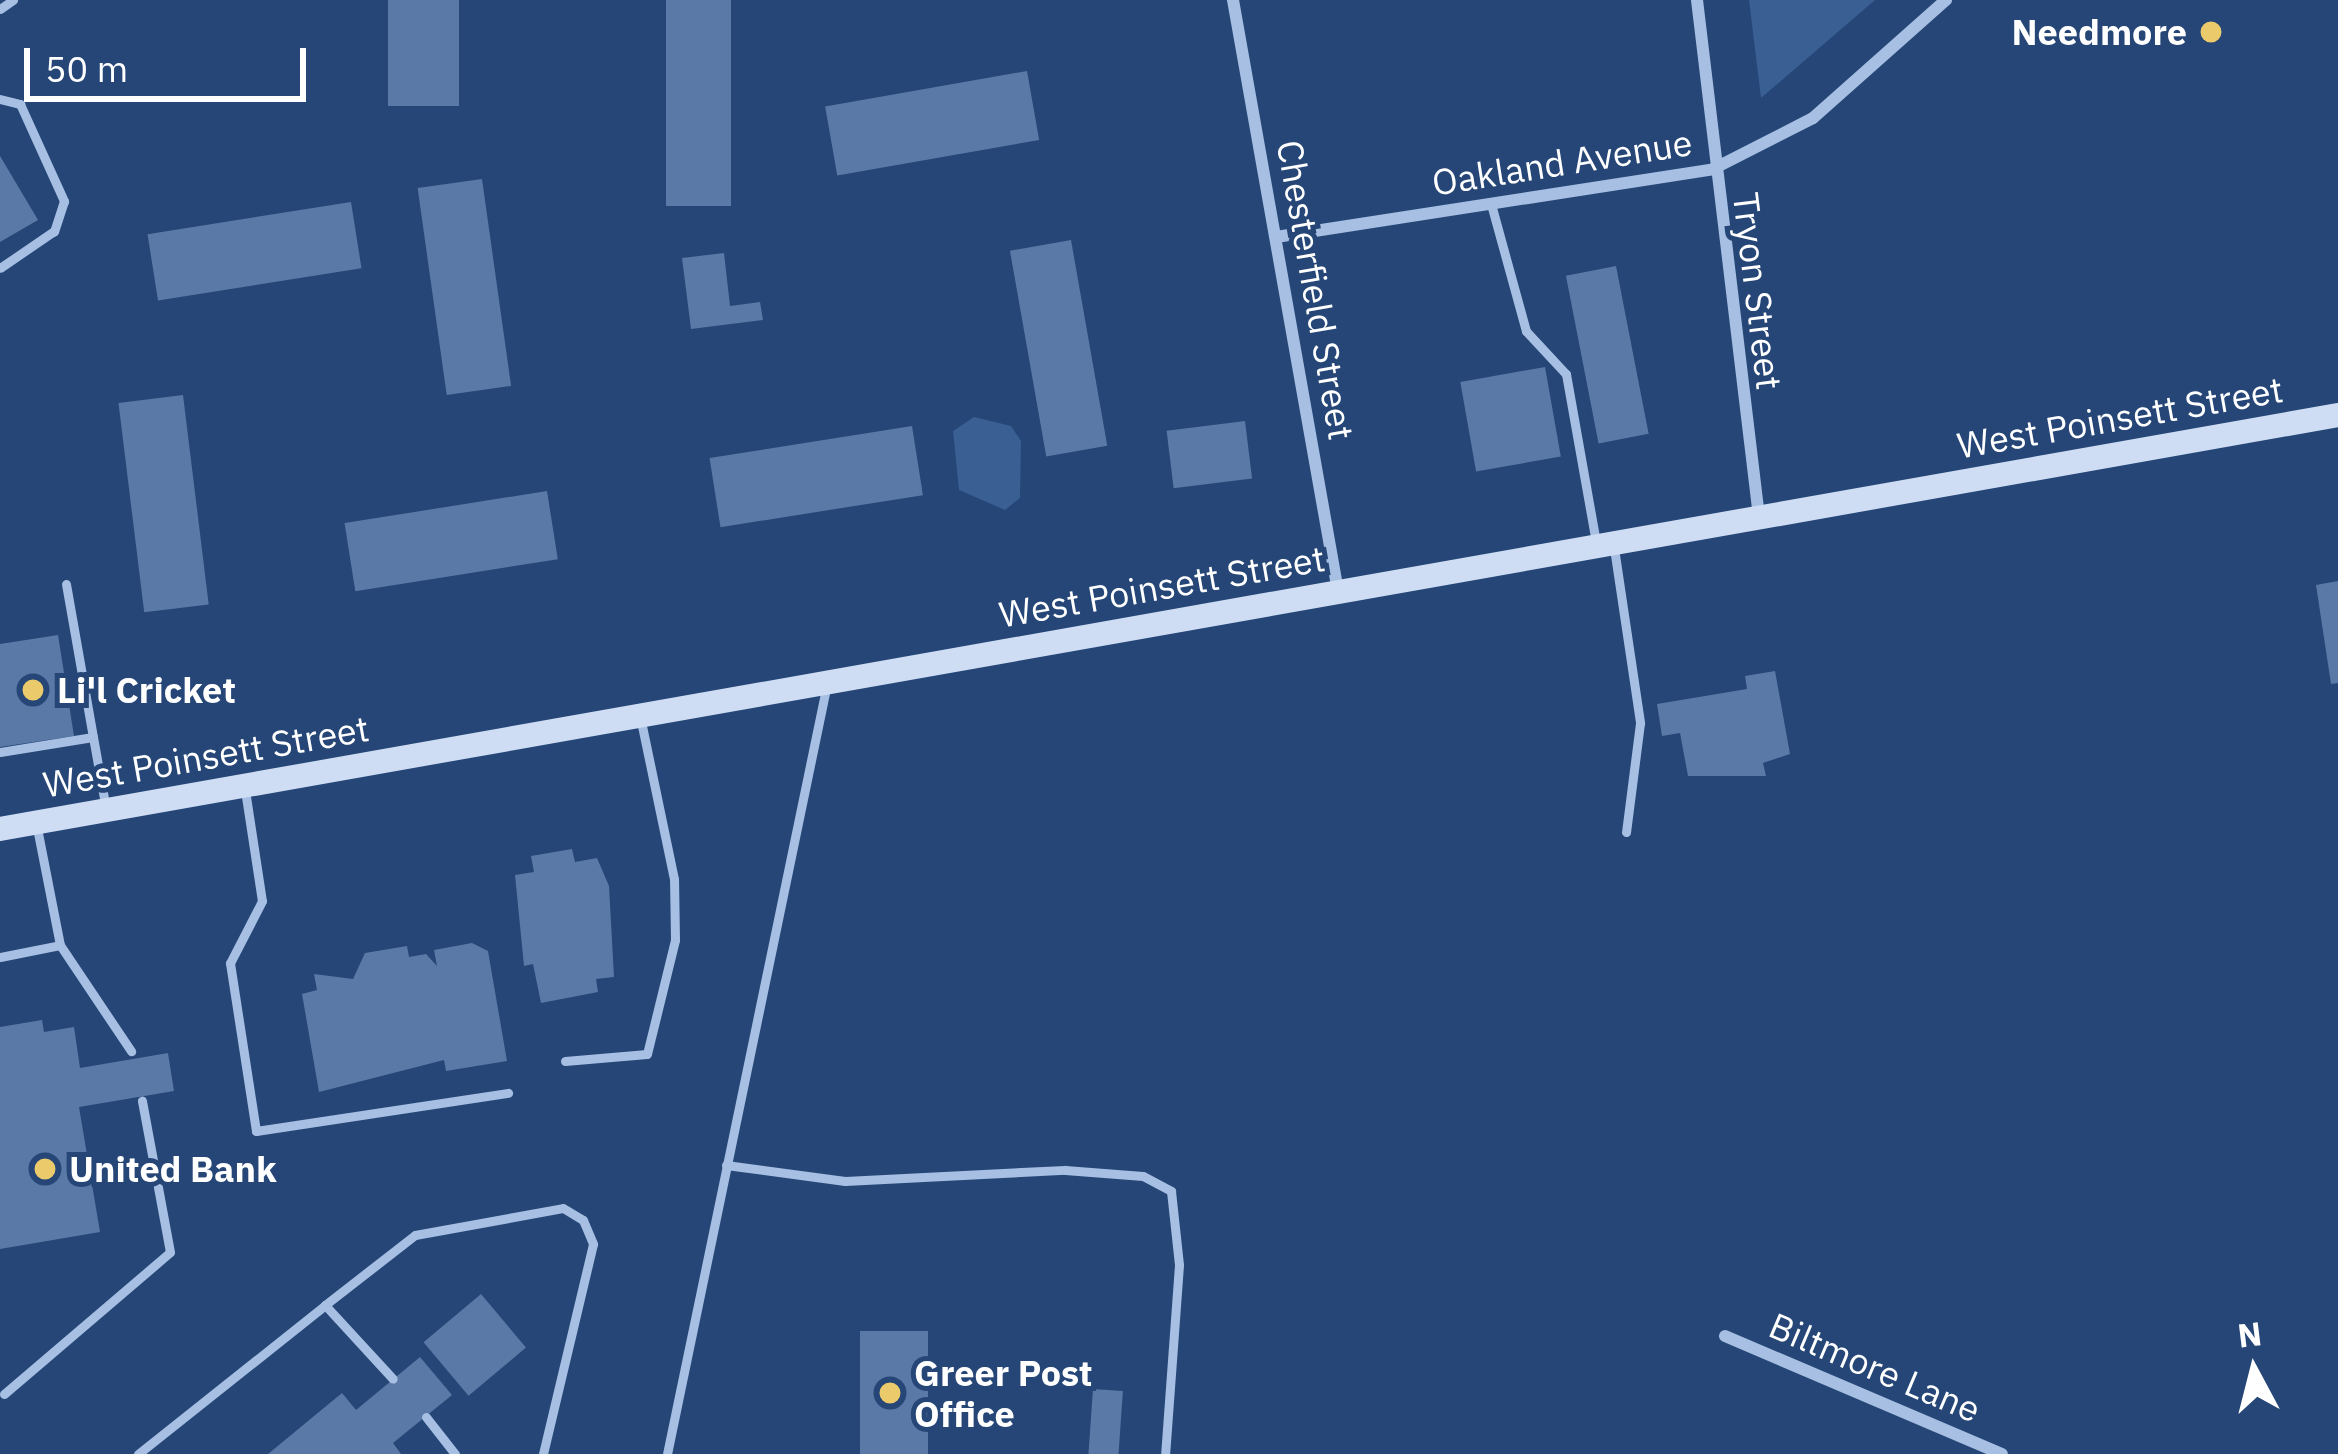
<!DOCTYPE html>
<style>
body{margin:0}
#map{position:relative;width:2338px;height:1454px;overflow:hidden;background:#254676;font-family:"IBM Plex Sans",sans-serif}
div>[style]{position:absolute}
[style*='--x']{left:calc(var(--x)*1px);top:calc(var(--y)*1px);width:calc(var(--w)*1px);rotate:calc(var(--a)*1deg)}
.green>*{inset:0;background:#395f93}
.building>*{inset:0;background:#5a79a6;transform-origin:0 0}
.service>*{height:9px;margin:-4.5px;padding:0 4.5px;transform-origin:4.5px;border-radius:4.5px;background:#a6bfe2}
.minor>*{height:12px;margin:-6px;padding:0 6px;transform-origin:6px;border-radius:6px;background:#a6bfe2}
.secondary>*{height:24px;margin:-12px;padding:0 12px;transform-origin:12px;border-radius:12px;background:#ceddf3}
.dots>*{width:33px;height:33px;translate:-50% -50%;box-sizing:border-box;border:6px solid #254676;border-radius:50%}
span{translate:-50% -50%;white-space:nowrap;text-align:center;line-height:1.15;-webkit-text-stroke:10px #254676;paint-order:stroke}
.poi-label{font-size:36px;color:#fff;font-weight:700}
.right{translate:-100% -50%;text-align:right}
.left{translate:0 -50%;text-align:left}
.street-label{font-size:36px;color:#fff}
.north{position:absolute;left:2194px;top:1310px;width:120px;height:120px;-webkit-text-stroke:9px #254676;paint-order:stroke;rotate:353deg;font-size:33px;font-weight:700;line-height:48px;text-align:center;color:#fff}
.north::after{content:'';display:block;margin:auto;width:42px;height:54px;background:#fff;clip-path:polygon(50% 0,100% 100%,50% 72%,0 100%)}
.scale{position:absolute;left:24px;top:48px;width:282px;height:54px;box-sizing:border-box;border:6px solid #fff;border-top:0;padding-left:15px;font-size:36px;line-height:42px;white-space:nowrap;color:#fff;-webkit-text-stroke:9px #254676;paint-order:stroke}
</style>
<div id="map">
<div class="green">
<div style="clip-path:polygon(1749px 0,1875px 0,1761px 98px)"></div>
<div style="clip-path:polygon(974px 417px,1011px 426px,1021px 441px,1020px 498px,1005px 510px,959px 490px,953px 431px)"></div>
</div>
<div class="building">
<div style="left:388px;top:0;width:71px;height:106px"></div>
<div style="left:666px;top:0;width:65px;height:206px"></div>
<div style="left:1027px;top:71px;width:70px;height:205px;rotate:80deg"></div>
<div style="clip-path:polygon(0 156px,38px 220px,0 242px)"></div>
<div style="left:482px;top:179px;width:209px;height:65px;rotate:82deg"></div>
<div style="left:351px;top:202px;width:67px;height:206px;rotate:81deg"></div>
<div style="left:1071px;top:240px;width:209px;height:62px;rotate:80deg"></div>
<div style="clip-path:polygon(724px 253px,730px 306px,760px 302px,763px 320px,691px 329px,682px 258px)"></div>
<div style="left:1616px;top:266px;width:171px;height:51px;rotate:79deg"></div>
<div style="left:1545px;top:367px;width:91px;height:86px;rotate:80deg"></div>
<div style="left:183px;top:395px;width:211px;height:65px;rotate:83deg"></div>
<div style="left:1245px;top:421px;width:58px;height:79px;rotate:83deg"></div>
<div style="left:912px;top:426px;width:70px;height:205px;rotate:81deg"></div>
<div style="left:547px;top:491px;width:69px;height:205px;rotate:81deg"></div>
<div style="clip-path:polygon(2338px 581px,2338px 683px,2331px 684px,2316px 585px)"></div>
<div style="clip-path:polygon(58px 635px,74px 736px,0 747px,0 644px)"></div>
<div style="clip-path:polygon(1775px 671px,1790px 754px,1763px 763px,1766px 776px,1688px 776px,1680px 733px,1662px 736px,1657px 704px,1747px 689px,1745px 676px)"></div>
<div style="clip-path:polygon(572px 849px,575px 862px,597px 858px,609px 886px,614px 977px,596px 979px,598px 992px,541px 1003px,533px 964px,524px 966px,515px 875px,534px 872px,531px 856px)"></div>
<div style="clip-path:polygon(472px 943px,488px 951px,507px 1061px,446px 1071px,444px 1060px,319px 1092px,302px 994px,317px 990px,314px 974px,353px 979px,365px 953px,407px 946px,409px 957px,426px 954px,437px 966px,434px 950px)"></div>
<div style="clip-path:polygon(42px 1020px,44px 1032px,74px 1027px,80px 1068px,168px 1053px,174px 1091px,79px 1107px,100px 1232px,0 1249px,0 1027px)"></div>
<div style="left:481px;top:1294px;width:70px;height:75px;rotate:50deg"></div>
<div style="left:860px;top:1331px;width:68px;height:123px"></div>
<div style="clip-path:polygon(420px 1357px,452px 1395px,393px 1443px,401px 1454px,268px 1454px,342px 1393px,356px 1410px)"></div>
<div style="left:1093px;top:1389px;width:30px;height:65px;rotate:4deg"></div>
</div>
<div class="service">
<div style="--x:0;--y:9;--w:16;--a:-35"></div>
<div style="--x:0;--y:99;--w:21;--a:14"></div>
<div style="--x:20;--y:104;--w:107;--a:65.6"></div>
<div style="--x:64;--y:201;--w:32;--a:108"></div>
<div style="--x:54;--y:231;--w:65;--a:145.6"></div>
<div style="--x:1491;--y:204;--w:132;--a:74.6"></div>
<div style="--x:1526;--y:331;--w:59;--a:47.1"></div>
<div style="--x:1566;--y:374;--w:171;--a:79.9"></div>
<div style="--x:1614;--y:548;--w:177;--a:81.5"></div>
<div style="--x:1640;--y:723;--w:110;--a:97.3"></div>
<div style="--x:66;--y:584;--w:155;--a:80"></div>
<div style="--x:0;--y:752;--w:94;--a:-9.2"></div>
<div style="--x:93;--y:737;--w:73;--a:79.8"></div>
<div style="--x:245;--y:790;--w:112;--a:81.3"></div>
<div style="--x:262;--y:901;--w:70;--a:117.3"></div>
<div style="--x:230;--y:963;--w:170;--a:81.2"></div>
<div style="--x:256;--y:1131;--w:255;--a:-8.6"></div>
<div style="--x:60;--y:945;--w:128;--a:56.2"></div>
<div style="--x:0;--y:957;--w:61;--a:-11.3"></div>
<div style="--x:60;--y:945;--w:124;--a:-101.1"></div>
<div style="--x:565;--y:1061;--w:82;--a:-4.9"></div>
<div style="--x:647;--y:1054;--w:117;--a:-76.2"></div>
<div style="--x:675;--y:940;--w:61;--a:-90.9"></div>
<div style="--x:674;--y:879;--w:161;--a:-101.8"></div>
<div style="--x:726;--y:1165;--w:120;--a:7.7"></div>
<div style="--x:845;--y:1181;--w:220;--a:-2.9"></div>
<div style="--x:1065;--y:1170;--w:78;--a:4.4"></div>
<div style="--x:1143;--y:1176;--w:32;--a:28"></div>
<div style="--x:1171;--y:1191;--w:74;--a:83.8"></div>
<div style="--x:1179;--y:1265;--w:190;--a:94.2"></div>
<div style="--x:325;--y:1305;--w:114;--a:-37.9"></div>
<div style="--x:415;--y:1235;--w:150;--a:-10.3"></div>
<div style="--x:563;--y:1208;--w:23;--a:31"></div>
<div style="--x:583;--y:1220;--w:26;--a:67"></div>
<div style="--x:593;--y:1244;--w:216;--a:103.4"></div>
<div style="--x:4;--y:1394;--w:218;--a:-40.5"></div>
<div style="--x:170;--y:1252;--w:154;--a:-100.5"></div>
<div style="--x:426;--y:1417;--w:47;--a:51.9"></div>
<div style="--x:138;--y:1454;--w:239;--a:-38.5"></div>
<div style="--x:325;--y:1305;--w:100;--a:47.4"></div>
<div style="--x:667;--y:1454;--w:782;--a:-78.27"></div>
</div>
<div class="minor">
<div style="--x:1233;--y:0;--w:600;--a:79.93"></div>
<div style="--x:1697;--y:0;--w:521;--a:83.16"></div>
<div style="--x:1276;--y:237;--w:442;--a:-8.8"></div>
<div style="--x:1713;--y:169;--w:112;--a:-27"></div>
<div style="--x:1813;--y:118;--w:178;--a:-41.6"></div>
<div style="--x:1725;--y:1336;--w:301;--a:23.1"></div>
</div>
<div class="secondary">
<div style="--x:0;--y:829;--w:2374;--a:-10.04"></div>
</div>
<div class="dots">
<div style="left:2211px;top:32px;background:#ebca6b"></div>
<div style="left:33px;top:690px;background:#ebca6b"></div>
<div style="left:45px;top:1169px;background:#ebca6b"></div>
<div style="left:890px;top:1393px;background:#ebca6b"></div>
</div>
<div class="poi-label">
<span class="right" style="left:2187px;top:32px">Needmore</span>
<span class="left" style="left:57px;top:690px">Li'l Cricket</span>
<span class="left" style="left:69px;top:1169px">United Bank</span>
<span class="left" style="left:914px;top:1393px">Greer Post<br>Office</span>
</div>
<div class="street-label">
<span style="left:1562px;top:162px;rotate:-9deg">Oakland Avenue</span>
<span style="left:1316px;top:290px;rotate:80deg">Chesterfield Street</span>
<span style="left:1758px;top:291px;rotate:83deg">Tryon Street</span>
<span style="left:2120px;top:417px;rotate:-10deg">West Poinsett Street</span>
<span style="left:1162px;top:586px;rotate:-10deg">West Poinsett Street</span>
<span style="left:206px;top:756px;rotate:-10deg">West Poinsett Street</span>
<span style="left:1875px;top:1367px;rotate:23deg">Biltmore Lane</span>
</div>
<div class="north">N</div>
<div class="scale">50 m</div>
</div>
